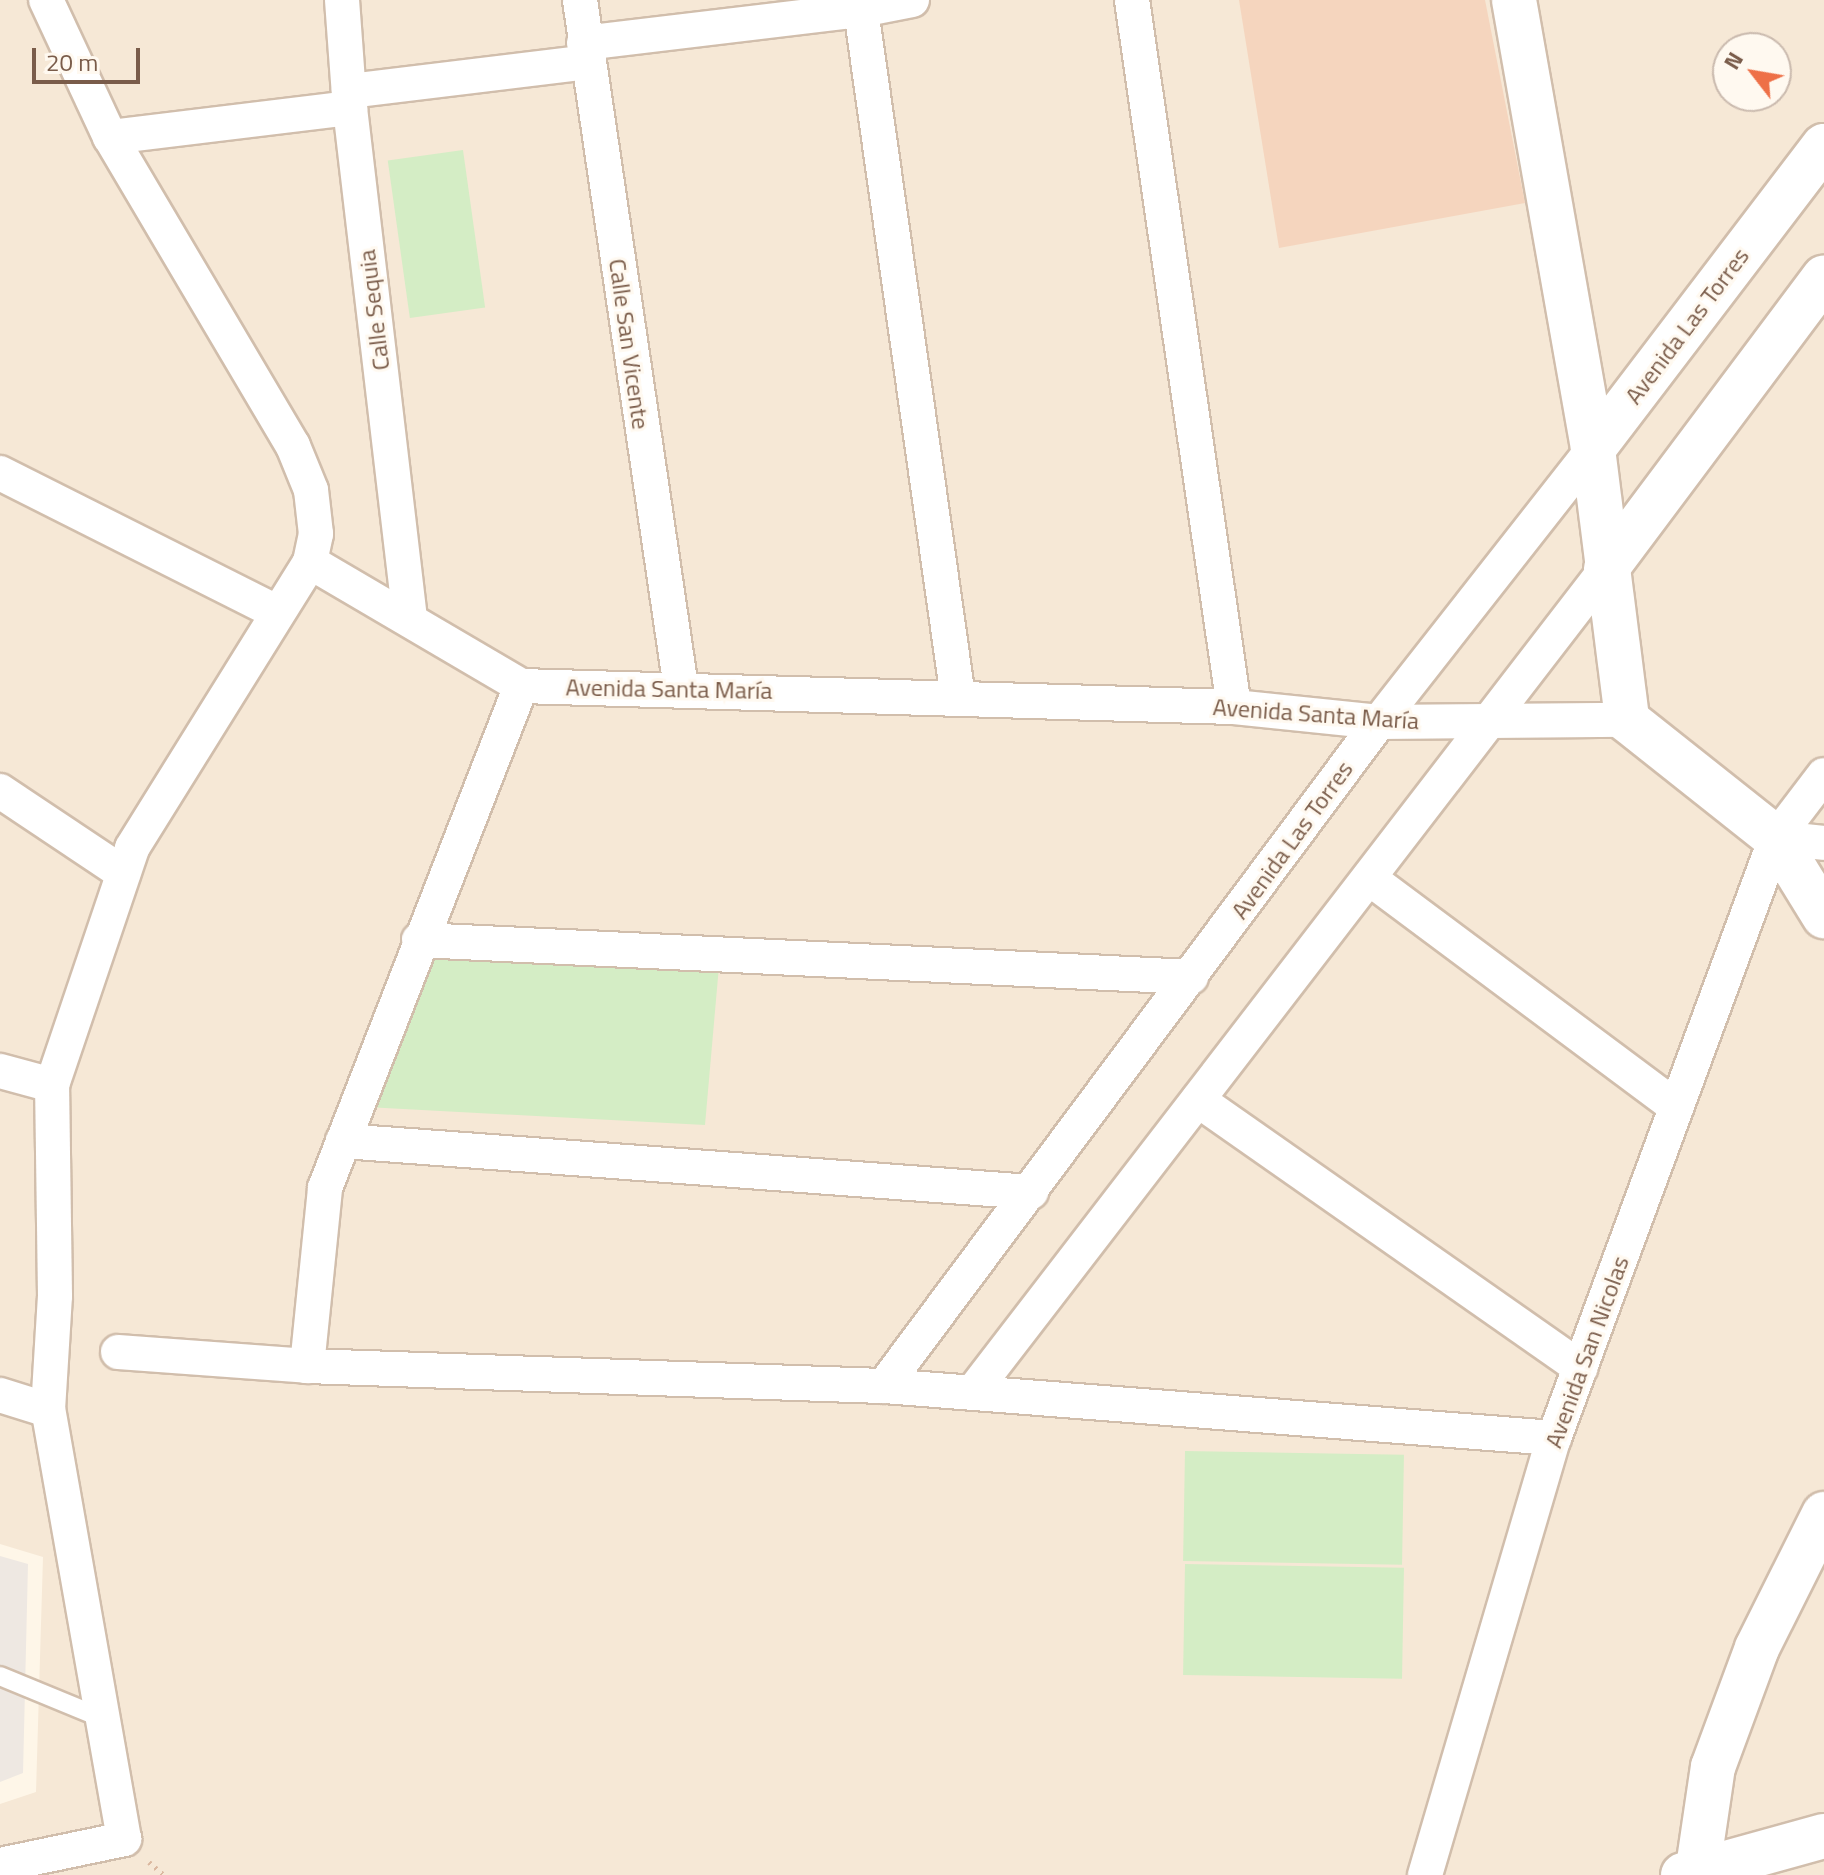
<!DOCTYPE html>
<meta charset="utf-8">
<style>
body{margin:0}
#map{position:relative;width:1824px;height:1875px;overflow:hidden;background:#fef6e8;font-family:"Titillium Web",sans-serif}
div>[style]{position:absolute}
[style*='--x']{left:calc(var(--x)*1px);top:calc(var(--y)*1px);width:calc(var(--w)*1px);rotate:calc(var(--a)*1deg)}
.residential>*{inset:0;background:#f6e8d6}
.industrial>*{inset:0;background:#eee8e2}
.green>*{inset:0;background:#d4edc5;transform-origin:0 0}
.building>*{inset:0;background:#f5d5be}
.path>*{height:5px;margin-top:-2.5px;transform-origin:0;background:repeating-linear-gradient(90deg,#dbb8a0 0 2px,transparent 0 8px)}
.roads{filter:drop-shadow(2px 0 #d1beac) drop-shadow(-2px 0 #d1beac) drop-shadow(0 2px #d1beac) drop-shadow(0 -2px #d1beac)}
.lane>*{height:18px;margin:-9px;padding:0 9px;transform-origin:9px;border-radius:9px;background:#fff}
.street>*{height:34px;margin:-17px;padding:0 17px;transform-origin:17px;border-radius:17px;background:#fff}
.secondary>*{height:44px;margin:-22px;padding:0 22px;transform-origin:22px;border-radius:22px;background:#fff}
span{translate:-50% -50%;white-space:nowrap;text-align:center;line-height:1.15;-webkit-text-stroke:6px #fff9f0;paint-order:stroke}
.street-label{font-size:24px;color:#7a5c4a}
.north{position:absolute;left:1712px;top:32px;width:80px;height:80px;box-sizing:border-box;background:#fff9f0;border:2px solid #cabaae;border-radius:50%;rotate:301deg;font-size:22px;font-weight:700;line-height:32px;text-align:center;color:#7a5c4a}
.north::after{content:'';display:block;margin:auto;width:28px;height:36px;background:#ee7047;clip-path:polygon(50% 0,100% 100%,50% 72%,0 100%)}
.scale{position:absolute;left:32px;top:48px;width:108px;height:36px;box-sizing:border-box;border:4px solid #7a5c4a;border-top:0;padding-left:10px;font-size:24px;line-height:28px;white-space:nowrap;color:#7a5c4a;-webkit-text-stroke:6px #fff9f0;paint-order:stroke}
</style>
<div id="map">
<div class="residential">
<div style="clip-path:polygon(evenodd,0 0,1824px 0,1824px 1875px,0 1875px,0 1804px,36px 1792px,43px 1557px,0 1544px,0 0,1728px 48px,1776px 48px,1776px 96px,1728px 96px,1728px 48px)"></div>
</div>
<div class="industrial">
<div style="clip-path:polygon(0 1556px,28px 1564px,23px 1773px,0 1782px)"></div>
</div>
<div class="green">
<div style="left:463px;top:150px;width:159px;height:76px;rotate:82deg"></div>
<div style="clip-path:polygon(428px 952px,719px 966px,705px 1125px,366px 1107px)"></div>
<div style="left:1185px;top:1451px;width:219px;height:110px;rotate:1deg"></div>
<div style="left:1185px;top:1564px;width:219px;height:111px;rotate:1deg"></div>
</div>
<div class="building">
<div style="clip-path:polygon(1239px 0,1485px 0,1525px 203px,1279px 248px)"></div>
</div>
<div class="path">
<div style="--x:149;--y:1862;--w:20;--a:41"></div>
</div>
<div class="roads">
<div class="lane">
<div style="--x:0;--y:1676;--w:110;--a:22.4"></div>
</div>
<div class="street">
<div style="--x:342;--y:0;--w:108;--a:85.8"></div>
<div style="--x:350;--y:108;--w:515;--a:83.3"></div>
<div style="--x:580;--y:0;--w:695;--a:81.65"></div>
<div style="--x:1132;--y:0;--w:714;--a:81.79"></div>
<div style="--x:861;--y:10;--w:695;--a:81.97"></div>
<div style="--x:584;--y:43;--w:279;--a:-6.8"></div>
<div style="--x:861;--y:10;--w:52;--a:-11.1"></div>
<div style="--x:349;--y:91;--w:240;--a:-6.9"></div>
<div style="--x:110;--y:137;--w:242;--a:-6.9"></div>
<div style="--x:0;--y:473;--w:309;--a:26.7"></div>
<div style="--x:310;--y:562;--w:245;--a:30.4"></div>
<div style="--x:521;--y:686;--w:713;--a:1.69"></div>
<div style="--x:1234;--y:707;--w:146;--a:5.9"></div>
<div style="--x:1379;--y:722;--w:248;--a:-0.5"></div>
<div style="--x:0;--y:791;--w:148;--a:33.7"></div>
<div style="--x:1776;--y:838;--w:48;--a:5.9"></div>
<div style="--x:1369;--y:878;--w:383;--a:36.7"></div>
<div style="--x:419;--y:940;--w:773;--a:2.74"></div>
<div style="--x:0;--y:1071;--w:54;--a:15.1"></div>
<div style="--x:1198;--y:1100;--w:467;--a:35"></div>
<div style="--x:343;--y:1141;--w:690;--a:4.24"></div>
<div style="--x:118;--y:1352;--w:190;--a:4.2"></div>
<div style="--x:307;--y:1366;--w:577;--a:1.99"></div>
<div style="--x:884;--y:1386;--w:672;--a:4.44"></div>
<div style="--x:307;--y:1366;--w:179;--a:-84.2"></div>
<div style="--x:325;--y:1188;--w:539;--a:-68.67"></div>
<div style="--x:884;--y:1386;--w:828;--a:-53.3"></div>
<div style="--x:1379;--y:722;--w:347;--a:-51.9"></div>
<div style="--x:972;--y:1393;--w:1040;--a:-52.42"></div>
<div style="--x:0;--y:1395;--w:50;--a:17.4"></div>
<div style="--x:0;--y:1865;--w:127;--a:-11.8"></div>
<div style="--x:124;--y:1839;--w:436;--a:-100"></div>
<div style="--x:48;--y:1410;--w:114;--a:-86.5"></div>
<div style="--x:55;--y:1296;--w:211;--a:-90.8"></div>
<div style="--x:52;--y:1085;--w:250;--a:-71.3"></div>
<div style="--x:132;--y:848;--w:337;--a:-58.1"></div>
<div style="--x:310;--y:562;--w:29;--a:-78"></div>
<div style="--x:316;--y:534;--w:44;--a:-96.5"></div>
<div style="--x:311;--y:490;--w:48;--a:-112.2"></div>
<div style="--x:293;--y:446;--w:359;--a:-120.6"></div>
<div style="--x:110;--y:137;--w:151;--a:-115"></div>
<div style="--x:1425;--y:1875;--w:456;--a:-73.6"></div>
<div style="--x:1554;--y:1438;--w:640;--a:-69.7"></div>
<div style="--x:1776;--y:838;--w:79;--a:-52.7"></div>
</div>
<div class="secondary">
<div style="--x:1514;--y:0;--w:456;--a:80"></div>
<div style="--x:1593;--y:449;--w:273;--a:82.8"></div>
<div style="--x:1627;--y:720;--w:190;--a:38.4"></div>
<div style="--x:1776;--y:838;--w:92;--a:58.4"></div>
<div style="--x:1593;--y:449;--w:381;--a:-52.7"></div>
<div style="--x:1606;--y:569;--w:364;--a:-53.2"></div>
<div style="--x:1698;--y:1868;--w:102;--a:-81.6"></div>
<div style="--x:1713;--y:1767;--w:127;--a:-69.7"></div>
<div style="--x:1757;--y:1648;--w:150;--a:-63.4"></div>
<div style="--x:1683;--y:1875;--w:146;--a:-15.5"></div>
</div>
</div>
<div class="street-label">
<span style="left:374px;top:310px;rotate:-97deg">Calle Sequia</span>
<span style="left:1687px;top:326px;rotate:-53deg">Avenida Las Torres</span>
<span style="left:629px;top:344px;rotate:82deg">Calle San Vicente</span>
<span style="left:669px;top:689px;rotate:1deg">Avenida Santa María</span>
<span style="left:1316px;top:714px;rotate:4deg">Avenida Santa María</span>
<span style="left:1292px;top:840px;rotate:-54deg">Avenida Las Torres</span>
<span style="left:1587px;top:1352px;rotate:-70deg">Avenida San Nicolas</span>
</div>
<div class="north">N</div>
<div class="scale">20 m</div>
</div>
